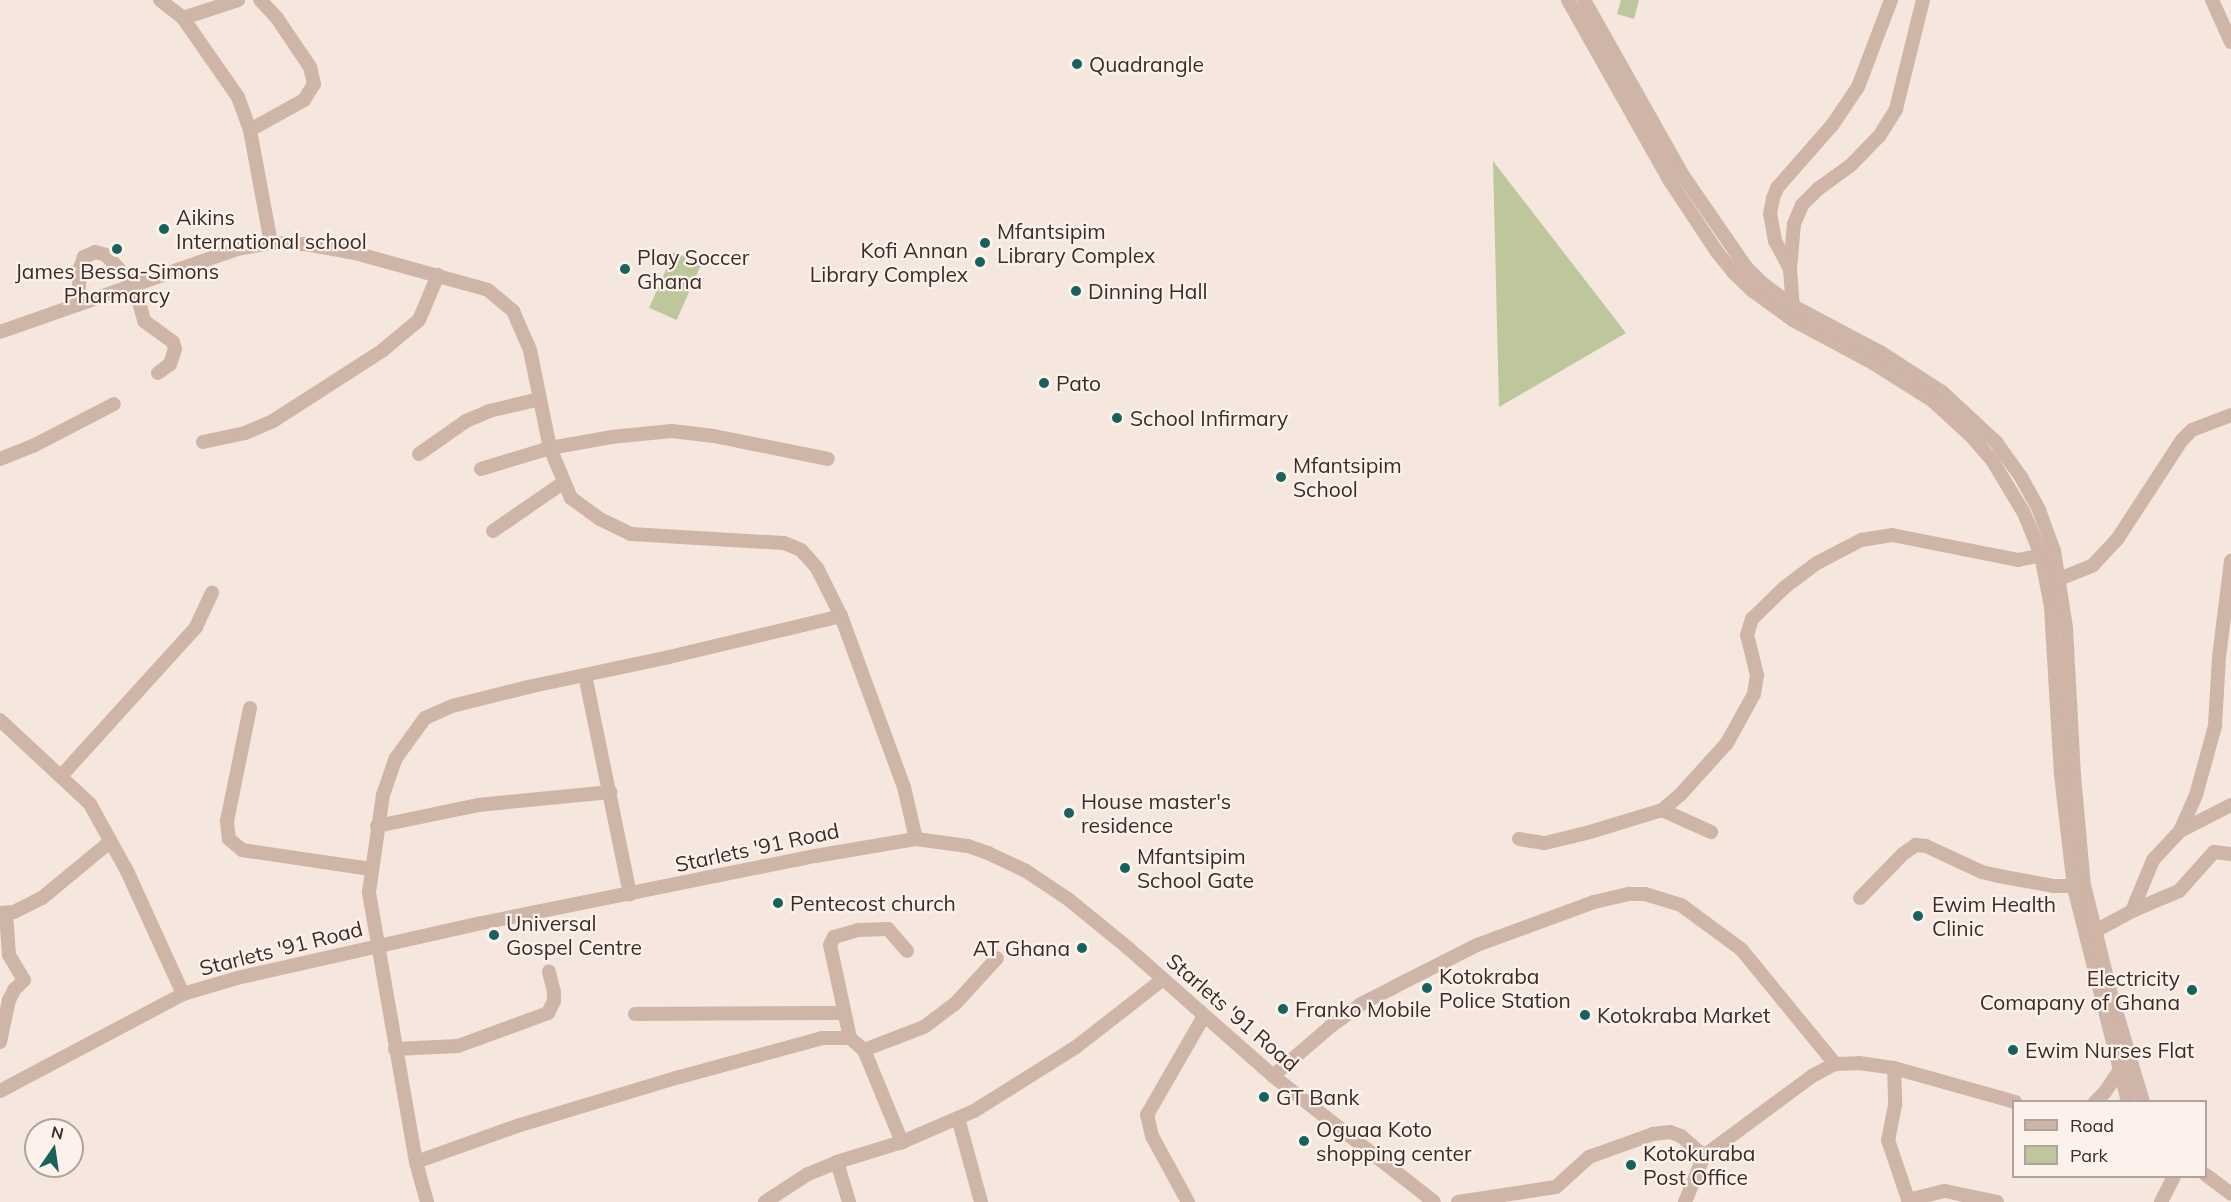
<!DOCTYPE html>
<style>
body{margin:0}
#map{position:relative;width:2231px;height:1202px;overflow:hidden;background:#f5e7dd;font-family:Mulish,sans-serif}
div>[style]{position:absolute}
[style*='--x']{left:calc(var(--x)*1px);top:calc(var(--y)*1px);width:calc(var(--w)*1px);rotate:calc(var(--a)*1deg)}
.green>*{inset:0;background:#bdc79b;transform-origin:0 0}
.minor>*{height:14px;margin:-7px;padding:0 7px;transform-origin:7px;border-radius:7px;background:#cfb5a7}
.dots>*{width:16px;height:16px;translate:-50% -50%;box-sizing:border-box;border:3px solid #fcf2eb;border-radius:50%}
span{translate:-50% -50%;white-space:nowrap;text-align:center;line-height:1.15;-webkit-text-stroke:4.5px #fcf2eb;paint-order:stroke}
.poi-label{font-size:21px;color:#3b2c29}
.left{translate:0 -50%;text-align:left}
.right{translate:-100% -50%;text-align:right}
.street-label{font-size:21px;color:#3b2c29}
.legend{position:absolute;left:2012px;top:1100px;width:195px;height:78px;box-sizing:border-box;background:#fcf2eb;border:2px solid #afa39d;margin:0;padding:8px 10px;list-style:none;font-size:18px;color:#3b2c29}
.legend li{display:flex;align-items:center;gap:12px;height:30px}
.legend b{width:30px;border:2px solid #afa39d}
.north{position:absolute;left:24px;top:1118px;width:60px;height:60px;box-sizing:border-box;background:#fcf2eb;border:2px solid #afa39d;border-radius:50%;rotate:13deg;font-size:16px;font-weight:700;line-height:24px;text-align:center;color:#3b2c29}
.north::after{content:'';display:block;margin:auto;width:21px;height:27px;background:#18625e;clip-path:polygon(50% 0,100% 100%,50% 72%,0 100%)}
</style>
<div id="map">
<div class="green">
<div style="clip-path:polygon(1621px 0,1639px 0,1634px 19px,1617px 14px)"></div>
<div style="clip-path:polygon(1493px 161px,1626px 333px,1499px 407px)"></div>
<div style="left:674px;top:252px;width:30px;height:61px;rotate:24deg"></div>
</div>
<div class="minor">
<div style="--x:160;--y:0;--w:29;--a:38"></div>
<div style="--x:183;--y:18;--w:96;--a:55.2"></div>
<div style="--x:238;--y:97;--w:35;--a:70"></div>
<div style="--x:250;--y:130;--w:115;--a:79.5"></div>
<div style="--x:1568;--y:0;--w:208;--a:60.6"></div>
<div style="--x:1670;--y:181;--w:85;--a:56.5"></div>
<div style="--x:1717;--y:252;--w:26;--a:51"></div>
<div style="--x:1733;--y:272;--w:28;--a:44"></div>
<div style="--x:1753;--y:291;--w:49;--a:35.9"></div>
<div style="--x:1793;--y:320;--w:91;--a:28.3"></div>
<div style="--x:1873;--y:363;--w:71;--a:32.3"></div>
<div style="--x:1933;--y:401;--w:53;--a:42.7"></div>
<div style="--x:1972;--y:437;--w:30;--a:49"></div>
<div style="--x:1992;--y:460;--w:62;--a:58.9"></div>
<div style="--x:2024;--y:513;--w:45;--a:68"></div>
<div style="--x:2041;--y:555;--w:53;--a:79.1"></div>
<div style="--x:2051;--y:607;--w:168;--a:86.6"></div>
<div style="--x:2061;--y:775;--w:114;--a:83.4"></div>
<div style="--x:2074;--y:888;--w:221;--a:75.8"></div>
<div style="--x:1584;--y:0;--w:200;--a:60.6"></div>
<div style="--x:1682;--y:174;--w:113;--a:55.5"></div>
<div style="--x:1746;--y:267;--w:23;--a:45"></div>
<div style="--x:1762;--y:283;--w:39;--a:37"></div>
<div style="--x:1793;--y:306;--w:98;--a:27.9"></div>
<div style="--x:1880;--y:352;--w:74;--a:32.8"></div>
<div style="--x:1942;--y:392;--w:74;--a:42.8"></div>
<div style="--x:1996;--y:442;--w:43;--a:54.5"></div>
<div style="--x:2021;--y:477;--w:38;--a:61"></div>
<div style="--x:2039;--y:510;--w:44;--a:69.9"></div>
<div style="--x:2054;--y:551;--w:78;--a:81.1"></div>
<div style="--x:2066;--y:628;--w:148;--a:86.9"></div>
<div style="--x:2074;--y:776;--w:109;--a:84.8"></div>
<div style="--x:2084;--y:885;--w:112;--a:76.1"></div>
<div style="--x:2111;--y:994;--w:113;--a:73.5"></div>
<div style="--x:2212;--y:0;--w:46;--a:65.7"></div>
<div style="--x:183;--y:18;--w:58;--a:-18.1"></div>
<div style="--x:250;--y:130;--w:62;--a:-29.1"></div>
<div style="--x:304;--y:100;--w:19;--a:-58"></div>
<div style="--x:314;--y:84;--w:17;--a:-103"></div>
<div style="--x:310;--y:67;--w:59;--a:-124"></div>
<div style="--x:277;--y:18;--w:25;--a:-133"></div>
<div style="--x:1790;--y:269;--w:32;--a:-118"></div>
<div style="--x:1775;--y:241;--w:27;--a:-100"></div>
<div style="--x:1770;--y:214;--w:16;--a:-79"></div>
<div style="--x:1773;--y:198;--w:11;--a:-68"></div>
<div style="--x:1777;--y:188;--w:85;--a:-48.8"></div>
<div style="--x:1833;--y:124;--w:45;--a:-56"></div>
<div style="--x:1858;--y:87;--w:93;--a:-69.2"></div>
<div style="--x:78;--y:305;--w:37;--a:-87"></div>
<div style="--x:80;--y:268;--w:12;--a:-70"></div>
<div style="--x:84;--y:257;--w:12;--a:-24"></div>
<div style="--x:95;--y:252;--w:11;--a:15"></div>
<div style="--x:106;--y:255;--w:41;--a:47"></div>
<div style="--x:134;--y:285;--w:37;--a:74"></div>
<div style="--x:144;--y:321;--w:36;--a:36"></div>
<div style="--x:173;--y:342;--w:7;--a:74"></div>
<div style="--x:175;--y:349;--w:16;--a:108"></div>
<div style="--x:170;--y:364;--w:15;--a:143"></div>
<div style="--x:1793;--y:310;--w:41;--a:-94.2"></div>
<div style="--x:1790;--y:269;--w:45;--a:-84.9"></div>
<div style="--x:1794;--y:224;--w:21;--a:-67"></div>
<div style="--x:1802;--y:205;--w:23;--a:-45"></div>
<div style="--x:1818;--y:189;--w:41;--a:-36"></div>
<div style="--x:1851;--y:165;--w:42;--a:-46"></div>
<div style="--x:1880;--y:135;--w:31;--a:-58"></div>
<div style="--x:1896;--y:109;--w:112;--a:-76.1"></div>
<div style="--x:0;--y:332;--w:251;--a:-19.3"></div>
<div style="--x:237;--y:249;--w:35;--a:-10"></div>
<div style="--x:271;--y:243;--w:34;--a:2"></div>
<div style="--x:305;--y:244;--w:51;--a:10.2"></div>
<div style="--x:355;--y:253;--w:138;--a:15.5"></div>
<div style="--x:488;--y:290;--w:33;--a:40"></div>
<div style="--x:513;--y:311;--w:43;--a:66.4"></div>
<div style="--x:530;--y:350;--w:100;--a:78.5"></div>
<div style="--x:550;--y:448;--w:54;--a:67.2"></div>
<div style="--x:571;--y:498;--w:36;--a:36"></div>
<div style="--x:600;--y:519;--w:34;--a:26"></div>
<div style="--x:631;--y:534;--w:153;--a:3.4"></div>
<div style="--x:784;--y:543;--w:18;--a:22"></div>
<div style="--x:801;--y:550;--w:24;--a:48"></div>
<div style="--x:817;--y:568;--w:54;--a:63.4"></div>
<div style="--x:841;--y:616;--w:182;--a:69.8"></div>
<div style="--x:904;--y:787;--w:53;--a:77"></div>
<div style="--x:203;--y:442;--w:43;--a:-12.1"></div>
<div style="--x:245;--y:433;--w:30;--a:-23"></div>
<div style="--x:273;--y:421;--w:131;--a:-32.8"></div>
<div style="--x:383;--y:350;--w:47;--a:-39.8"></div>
<div style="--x:419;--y:320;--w:49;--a:-67.1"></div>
<div style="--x:419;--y:454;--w:57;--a:-35.1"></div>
<div style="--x:466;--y:421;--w:25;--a:-23"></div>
<div style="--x:489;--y:411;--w:52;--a:-13.2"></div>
<div style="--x:0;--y:459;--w:35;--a:-22"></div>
<div style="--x:33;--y:446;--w:91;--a:-27.4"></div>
<div style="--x:481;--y:469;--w:72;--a:-16.9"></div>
<div style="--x:550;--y:448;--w:62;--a:-10.2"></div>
<div style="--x:611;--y:437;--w:61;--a:-5.6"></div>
<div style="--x:672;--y:431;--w:42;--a:6.8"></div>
<div style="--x:714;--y:436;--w:116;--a:11.4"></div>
<div style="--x:493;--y:531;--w:86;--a:-34.6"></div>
<div style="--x:2059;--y:579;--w:37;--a:-22"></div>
<div style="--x:2093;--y:565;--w:37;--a:-47"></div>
<div style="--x:2118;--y:538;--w:117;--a:-56.9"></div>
<div style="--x:2182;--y:440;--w:14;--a:-45"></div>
<div style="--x:2192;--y:430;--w:42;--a:-21"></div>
<div style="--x:585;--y:675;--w:224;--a:78.4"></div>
<div style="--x:250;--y:708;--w:115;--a:101.5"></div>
<div style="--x:227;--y:821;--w:18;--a:84"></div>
<div style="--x:229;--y:839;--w:17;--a:40"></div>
<div style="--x:242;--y:850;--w:130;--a:8.4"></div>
<div style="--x:0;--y:720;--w:123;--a:43"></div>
<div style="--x:90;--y:804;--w:77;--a:61.1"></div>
<div style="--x:127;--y:871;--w:135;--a:65.5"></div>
<div style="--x:62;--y:775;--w:200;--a:-47.8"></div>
<div style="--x:196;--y:627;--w:38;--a:-65"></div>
<div style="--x:1662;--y:810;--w:54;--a:24.2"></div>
<div style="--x:377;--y:826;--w:103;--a:-11.7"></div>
<div style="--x:478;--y:805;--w:133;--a:-5.6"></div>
<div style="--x:2180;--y:831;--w:39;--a:-66"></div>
<div style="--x:2196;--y:795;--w:72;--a:-74.6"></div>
<div style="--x:2215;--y:726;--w:69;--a:-86.7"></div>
<div style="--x:2219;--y:657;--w:97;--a:-82.9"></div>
<div style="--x:1519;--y:839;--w:26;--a:9"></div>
<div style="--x:1545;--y:843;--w:46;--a:-13.7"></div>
<div style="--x:1590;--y:832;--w:75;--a:-17"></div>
<div style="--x:1662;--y:810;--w:23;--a:-40"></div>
<div style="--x:1680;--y:795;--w:70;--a:-47.9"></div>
<div style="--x:1727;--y:743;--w:56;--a:-61.1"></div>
<div style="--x:1754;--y:694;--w:19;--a:-81"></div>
<div style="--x:1757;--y:675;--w:41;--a:-104"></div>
<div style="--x:1747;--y:635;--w:17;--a:-73"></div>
<div style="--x:1752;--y:619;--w:46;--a:-44.1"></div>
<div style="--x:1785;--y:587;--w:40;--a:-37"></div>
<div style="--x:1817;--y:563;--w:50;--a:-27.6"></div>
<div style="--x:1861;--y:540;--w:31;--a:-9"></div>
<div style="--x:1892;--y:535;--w:128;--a:11.2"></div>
<div style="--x:2018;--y:560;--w:24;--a:-12"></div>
<div style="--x:1860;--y:898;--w:62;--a:-45.7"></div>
<div style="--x:1903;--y:854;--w:16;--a:-35"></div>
<div style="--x:1916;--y:845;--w:10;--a:6"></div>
<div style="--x:1926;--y:846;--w:62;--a:24.9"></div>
<div style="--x:1982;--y:872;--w:17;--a:13"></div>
<div style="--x:1999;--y:876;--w:56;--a:10.3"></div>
<div style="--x:2054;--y:886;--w:27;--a:0"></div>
<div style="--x:2132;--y:911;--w:55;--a:-67.6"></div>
<div style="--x:2153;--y:860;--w:40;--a:-47"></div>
<div style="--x:2180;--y:831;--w:57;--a:-27"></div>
<div style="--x:0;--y:913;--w:14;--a:-4"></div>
<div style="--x:14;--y:912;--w:31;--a:-27"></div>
<div style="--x:42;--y:898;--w:89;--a:-39.6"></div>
<div style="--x:2088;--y:935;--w:50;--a:-28.6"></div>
<div style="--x:2132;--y:911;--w:51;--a:-23.1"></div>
<div style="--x:2179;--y:891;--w:52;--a:-48.1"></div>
<div style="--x:2214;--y:852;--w:17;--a:7"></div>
<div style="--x:635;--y:1014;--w:208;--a:-0.3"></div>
<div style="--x:850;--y:1038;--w:95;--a:-102.1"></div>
<div style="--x:830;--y:945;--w:9;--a:-63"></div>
<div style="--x:834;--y:937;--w:25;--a:-16"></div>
<div style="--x:858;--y:930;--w:30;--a:-2"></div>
<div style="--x:888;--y:929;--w:29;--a:49"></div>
<div style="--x:0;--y:1042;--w:43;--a:-77.9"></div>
<div style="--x:9;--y:1000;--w:11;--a:-63"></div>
<div style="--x:14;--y:990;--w:14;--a:-45"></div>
<div style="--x:24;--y:980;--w:29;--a:-121"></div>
<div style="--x:9;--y:955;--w:41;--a:-94.2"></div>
<div style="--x:395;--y:1049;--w:63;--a:-2.7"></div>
<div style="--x:458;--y:1046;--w:96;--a:-20.1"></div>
<div style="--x:548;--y:1013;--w:13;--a:-63"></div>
<div style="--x:554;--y:1001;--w:9;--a:-90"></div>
<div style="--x:554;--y:992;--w:21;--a:-104"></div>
<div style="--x:864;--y:1050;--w:64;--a:-21"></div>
<div style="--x:924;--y:1027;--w:39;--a:-37"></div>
<div style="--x:955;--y:1004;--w:62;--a:-47.6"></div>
<div style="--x:1894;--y:1068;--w:37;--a:88"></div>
<div style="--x:1895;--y:1105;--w:36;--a:101"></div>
<div style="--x:1888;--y:1140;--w:65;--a:71.3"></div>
<div style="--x:1273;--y:1076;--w:77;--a:-40.8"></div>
<div style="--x:1331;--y:1026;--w:37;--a:-36"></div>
<div style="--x:1361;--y:1004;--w:37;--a:-27"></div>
<div style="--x:1394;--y:987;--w:93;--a:-26.8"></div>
<div style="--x:1477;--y:945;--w:125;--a:-20.2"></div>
<div style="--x:1594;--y:902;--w:35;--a:-13"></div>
<div style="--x:1628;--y:894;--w:17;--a:0"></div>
<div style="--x:1645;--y:894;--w:38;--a:17"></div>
<div style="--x:1681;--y:905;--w:74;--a:36.3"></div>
<div style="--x:1741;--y:949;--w:149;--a:50.7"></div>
<div style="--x:0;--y:1091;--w:207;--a:-27.9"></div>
<div style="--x:183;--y:994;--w:56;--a:-16.5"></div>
<div style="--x:237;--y:978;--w:251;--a:-12.7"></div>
<div style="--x:482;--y:923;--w:340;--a:-11.4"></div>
<div style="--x:815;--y:856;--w:102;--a:-9.6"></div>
<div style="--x:916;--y:839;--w:52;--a:7.7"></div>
<div style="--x:968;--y:846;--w:21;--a:19"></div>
<div style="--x:988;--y:853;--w:42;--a:25.3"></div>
<div style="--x:1026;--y:871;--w:50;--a:33.7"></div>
<div style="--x:1068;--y:899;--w:77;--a:39.2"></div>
<div style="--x:1128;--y:948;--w:193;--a:41.4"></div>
<div style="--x:1273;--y:1076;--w:204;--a:38"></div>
<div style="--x:2095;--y:1102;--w:14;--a:-45"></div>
<div style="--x:2105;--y:1092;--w:27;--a:-56"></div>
<div style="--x:958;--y:1118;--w:87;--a:74.7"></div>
<div style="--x:416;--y:1162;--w:274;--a:-99.9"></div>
<div style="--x:369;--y:892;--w:98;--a:-81.8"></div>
<div style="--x:383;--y:795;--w:39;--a:-71"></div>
<div style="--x:396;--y:758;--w:49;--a:-54.1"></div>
<div style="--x:425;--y:718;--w:30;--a:-24"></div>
<div style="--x:452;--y:706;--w:78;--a:-14"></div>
<div style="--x:528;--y:687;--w:144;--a:-12"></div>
<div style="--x:669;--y:657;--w:177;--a:-13.4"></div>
<div style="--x:837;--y:1162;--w:68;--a:-17.1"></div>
<div style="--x:902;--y:1142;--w:78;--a:-23.3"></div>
<div style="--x:974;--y:1111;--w:120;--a:-32.1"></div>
<div style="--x:1076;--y:1047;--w:109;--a:-37.9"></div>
<div style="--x:2206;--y:1175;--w:31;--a:37"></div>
<div style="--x:1908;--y:1200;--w:38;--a:-14"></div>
<div style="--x:1945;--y:1191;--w:53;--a:11.9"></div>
<div style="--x:427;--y:1202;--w:41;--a:-105.4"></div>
<div style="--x:416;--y:1162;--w:110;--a:-19.6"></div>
<div style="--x:520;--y:1125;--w:163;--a:-16.8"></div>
<div style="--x:676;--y:1078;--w:151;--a:-15.3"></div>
<div style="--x:822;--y:1038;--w:28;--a:0"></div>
<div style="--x:850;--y:1038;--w:18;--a:41"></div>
<div style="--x:864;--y:1050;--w:100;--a:67.6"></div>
<div style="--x:765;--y:1202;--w:51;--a:-33.1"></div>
<div style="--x:808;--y:1174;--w:31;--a:-22"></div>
<div style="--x:837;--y:1162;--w:42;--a:73.3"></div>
<div style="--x:1188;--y:1202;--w:75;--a:-118.6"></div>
<div style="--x:1152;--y:1136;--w:22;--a:-103"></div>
<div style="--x:1147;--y:1115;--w:114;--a:-60.1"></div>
<div style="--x:1458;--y:1202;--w:99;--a:-8.7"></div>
<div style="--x:1556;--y:1187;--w:45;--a:-42.3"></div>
<div style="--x:1589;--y:1157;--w:68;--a:-19.8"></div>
<div style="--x:1653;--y:1134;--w:17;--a:-7"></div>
<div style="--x:1670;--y:1132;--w:12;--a:20"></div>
<div style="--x:1681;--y:1136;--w:30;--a:41"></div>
<div style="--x:1704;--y:1156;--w:134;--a:-36.5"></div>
<div style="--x:1812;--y:1076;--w:26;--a:-28"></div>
<div style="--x:1835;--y:1064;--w:24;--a:-2"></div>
<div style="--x:1859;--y:1063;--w:35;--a:8"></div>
<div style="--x:1894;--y:1068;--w:126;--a:15.7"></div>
<div style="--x:1685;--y:1202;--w:50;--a:-67.6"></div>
<div style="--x:2161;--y:1202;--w:29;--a:-63"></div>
</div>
<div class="dots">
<div style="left:1077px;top:64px;background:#18625e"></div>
<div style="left:164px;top:229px;background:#18625e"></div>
<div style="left:985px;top:243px;background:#18625e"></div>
<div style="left:117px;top:249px;background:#18625e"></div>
<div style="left:980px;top:262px;background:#18625e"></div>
<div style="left:625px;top:269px;background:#18625e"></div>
<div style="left:1076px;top:291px;background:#18625e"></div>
<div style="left:1044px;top:383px;background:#18625e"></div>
<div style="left:1117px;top:418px;background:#18625e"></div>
<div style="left:1281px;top:477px;background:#18625e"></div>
<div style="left:1069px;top:813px;background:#18625e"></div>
<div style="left:1125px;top:868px;background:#18625e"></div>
<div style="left:778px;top:903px;background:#18625e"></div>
<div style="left:1918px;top:916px;background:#18625e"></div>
<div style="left:494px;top:935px;background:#18625e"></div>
<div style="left:1082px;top:948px;background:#18625e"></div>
<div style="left:1427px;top:988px;background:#18625e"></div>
<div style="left:2192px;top:990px;background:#18625e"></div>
<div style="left:1283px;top:1009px;background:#18625e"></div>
<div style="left:1585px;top:1015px;background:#18625e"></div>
<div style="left:2013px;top:1050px;background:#18625e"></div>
<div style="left:1264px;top:1097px;background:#18625e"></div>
<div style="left:1304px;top:1141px;background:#18625e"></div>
<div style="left:1631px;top:1165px;background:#18625e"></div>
</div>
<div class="poi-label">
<span class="left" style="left:1089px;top:64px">Quadrangle</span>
<span class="left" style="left:176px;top:229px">Aikins<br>International school</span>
<span class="left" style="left:997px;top:243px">Mfantsipim<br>Library Complex</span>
<span class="right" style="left:968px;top:262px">Kofi Annan<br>Library Complex</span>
<span class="left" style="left:637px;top:269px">Play Soccer<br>Ghana</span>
<span style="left:117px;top:283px">James Bessa-Simons<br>Pharmarcy</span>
<span class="left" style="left:1088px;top:291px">Dinning Hall</span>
<span class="left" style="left:1056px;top:383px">Pato</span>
<span class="left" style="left:1130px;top:418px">School Infirmary</span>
<span class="left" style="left:1293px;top:477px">Mfantsipim<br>School</span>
<span class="left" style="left:1081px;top:813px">House master's<br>residence</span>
<span class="left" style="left:1137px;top:868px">Mfantsipim<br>School Gate</span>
<span class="left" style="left:790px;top:903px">Pentecost church</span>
<span class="left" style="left:1932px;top:916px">Ewim Health<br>Clinic</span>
<span class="left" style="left:506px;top:935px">Universal<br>Gospel Centre</span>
<span class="right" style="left:1070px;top:948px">AT Ghana</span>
<span class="left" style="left:1439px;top:988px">Kotokraba<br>Police Station</span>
<span class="right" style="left:2180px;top:990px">Electricity<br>Comapany of Ghana</span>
<span class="left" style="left:1295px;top:1009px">Franko Mobile</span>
<span class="left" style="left:1597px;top:1015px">Kotokraba Market</span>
<span class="left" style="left:2025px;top:1050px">Ewim Nurses Flat</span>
<span class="left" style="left:1276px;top:1097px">GT Bank</span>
<span class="left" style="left:1316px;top:1141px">Oguaa Koto<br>shopping center</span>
<span class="left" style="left:1643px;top:1165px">Kotokuraba<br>Post Office</span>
</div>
<div class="street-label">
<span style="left:757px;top:847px;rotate:-12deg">Starlets '91 Road</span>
<span style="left:281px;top:948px;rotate:-14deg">Starlets '91 Road</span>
<span style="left:1233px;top:1012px;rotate:41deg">Starlets '91 Road</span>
</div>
<ul class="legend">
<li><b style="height:8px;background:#cfb5a7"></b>Road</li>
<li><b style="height:16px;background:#bdc79b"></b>Park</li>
</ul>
<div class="north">N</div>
</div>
